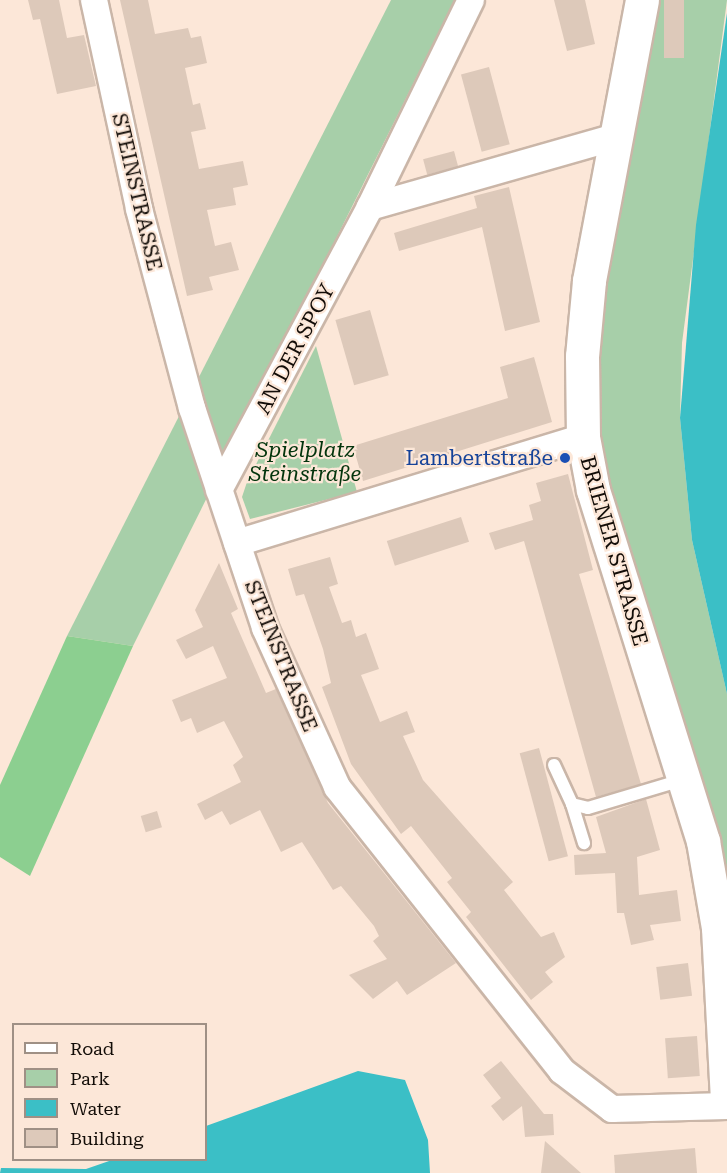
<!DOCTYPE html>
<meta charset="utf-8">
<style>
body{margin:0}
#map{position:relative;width:727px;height:1173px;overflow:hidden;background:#fce7d8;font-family:"Roboto Serif",serif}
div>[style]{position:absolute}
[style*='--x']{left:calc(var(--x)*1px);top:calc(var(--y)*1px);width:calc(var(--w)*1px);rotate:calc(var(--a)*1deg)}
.green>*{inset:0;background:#a7cfa9}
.forest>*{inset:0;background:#8ccf90}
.water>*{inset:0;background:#3bbfc6}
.building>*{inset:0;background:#ddc9ba;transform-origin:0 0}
.roads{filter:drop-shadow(2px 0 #cab6a8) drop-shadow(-2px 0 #cab6a8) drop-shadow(0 2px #cab6a8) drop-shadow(0 -2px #cab6a8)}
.lane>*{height:12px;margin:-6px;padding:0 6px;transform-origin:6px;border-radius:6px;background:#fff}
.street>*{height:26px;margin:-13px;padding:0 13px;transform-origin:13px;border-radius:13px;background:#fff}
.secondary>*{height:33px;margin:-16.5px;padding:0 16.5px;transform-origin:16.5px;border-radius:16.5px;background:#fff}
.dots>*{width:16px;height:16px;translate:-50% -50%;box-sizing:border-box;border:3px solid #fce7d8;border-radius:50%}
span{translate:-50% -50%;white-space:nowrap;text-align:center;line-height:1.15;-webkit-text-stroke:4.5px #fce7d8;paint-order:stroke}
.street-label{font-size:21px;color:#130d08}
.park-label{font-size:21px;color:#02340c;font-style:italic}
.transit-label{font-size:21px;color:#164399}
.right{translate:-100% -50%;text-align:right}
.legend{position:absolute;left:12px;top:1023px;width:195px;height:138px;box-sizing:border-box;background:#fce7d8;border:2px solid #9f9085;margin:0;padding:8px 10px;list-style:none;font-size:18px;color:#130d08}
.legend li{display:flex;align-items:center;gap:12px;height:30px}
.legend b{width:30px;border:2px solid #9f9085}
</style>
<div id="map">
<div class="green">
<div style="clip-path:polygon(391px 0,455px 0,133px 646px,67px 636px)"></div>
<div style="clip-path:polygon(653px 0,727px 0,682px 343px,680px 418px,692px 540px,727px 694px,727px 960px,603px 469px,594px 403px,596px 323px)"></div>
<div style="clip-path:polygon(316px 346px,357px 492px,250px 519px,242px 497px,247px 482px)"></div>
</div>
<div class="forest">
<div style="clip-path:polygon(67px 636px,133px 646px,30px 876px,0 857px,0 785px)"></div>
</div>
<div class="water">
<div style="clip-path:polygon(727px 13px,727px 694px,692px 540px,680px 418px,696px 225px)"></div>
<div style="clip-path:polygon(358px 1071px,405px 1080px,428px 1140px,430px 1173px,0 1173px,1px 1168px,86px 1169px,112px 1160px,206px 1160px,206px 1126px)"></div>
</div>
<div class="building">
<div style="clip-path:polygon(28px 0,59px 0,67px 38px,84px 35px,96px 86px,57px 94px,40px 19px,33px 20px)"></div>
<div style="clip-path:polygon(120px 0,148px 0,155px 34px,188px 28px,191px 38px,201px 36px,207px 63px,185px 68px,193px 105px,200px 103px,206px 129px,191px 132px,199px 169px,243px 161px,248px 185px,233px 188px,236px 205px,207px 210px,215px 246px,231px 242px,239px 270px,209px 277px,213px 290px,187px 296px)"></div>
<div style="clip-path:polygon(554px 0,585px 0,595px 44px,567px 51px)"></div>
<div style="left:664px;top:0;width:20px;height:58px"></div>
<div style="left:489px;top:67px;width:80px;height:29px;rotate:75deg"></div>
<div style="left:454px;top:151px;width:16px;height:32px;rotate:75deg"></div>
<div style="clip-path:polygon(509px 187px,540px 322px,505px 331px,482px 227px,399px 251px,394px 233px,477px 208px,474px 196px)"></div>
<div style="left:370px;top:310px;width:68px;height:36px;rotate:74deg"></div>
<div style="clip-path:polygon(534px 357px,552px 422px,363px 481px,353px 446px,508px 398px,500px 367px)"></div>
<div style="clip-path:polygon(568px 474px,593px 570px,579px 574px,641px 784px,596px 797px,524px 541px,495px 550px,489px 533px,533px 520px,529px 505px,541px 501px,536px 483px)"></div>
<div style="left:461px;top:517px;width:26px;height:78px;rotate:72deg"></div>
<div style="clip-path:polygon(330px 557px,338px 584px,329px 587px,342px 623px,351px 620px,356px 637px,366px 633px,379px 669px,361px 675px,380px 722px,407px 711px,415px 732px,403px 736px,423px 780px,513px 882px,504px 890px,541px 937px,554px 932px,565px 957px,545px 972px,553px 982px,531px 1000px,466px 917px,471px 912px,447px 882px,452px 878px,411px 826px,401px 834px,351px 764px,322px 687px,331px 683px,323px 649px,304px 594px,296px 596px,288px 569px)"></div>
<div style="clip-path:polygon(219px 563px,238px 609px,231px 613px,266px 693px,276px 689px,328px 803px,456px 963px,407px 995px,397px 981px,373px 999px,349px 975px,387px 959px,373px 941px,379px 936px,374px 926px,341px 886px,333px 890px,302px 842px,281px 852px,260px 810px,230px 825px,222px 811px,205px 820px,197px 804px,241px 782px,233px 765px,243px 757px,224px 721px,197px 733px,191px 718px,181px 722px,172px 700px,227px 678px,213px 646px,186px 659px,176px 640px,203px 627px,195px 610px)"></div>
<div style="left:539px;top:748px;width:112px;height:20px;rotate:75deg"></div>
<div style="clip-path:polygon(646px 799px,660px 850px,637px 857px,639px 895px,677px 890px,681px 921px,650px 925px,654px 940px,631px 945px,624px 913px,617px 913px,615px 873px,575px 875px,574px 855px,606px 853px,596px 817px)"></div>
<div style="left:157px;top:811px;width:17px;height:17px;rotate:73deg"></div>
<div style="left:688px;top:963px;width:33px;height:32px;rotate:83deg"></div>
<div style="left:697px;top:1036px;width:40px;height:32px;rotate:86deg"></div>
<div style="clip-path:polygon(501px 1061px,544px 1114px,553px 1114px,554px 1135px,525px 1137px,522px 1106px,503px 1121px,491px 1106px,501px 1098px,483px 1075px)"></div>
<div style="clip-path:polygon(545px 1141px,581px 1173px,541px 1173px)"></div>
<div style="clip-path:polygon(695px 1148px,697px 1173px,615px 1173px,614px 1155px)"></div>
</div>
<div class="roads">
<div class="lane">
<div style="--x:554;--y:765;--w:43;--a:65.2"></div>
<div style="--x:572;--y:804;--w:16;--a:14"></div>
<div style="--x:588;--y:808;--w:98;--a:-16.6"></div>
<div style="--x:572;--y:804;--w:41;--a:72.9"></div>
</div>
<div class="street">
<div style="--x:94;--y:0;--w:214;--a:77.8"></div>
<div style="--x:139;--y:209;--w:206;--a:75.1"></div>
<div style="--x:192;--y:408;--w:232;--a:71.6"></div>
<div style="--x:265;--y:628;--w:175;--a:65.6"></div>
<div style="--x:337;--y:787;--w:362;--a:51.6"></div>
<div style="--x:562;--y:1071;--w:63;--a:37.2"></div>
<div style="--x:612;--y:1109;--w:115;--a:-1.5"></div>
<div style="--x:370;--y:207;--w:230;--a:-64"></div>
<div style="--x:219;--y:490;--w:321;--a:-61.9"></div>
<div style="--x:370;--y:207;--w:255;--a:-15.9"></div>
<div style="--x:237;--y:543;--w:362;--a:-17"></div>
</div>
<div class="secondary">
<div style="--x:642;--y:0;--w:286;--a:100.7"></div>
<div style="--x:589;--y:281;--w:75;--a:95.3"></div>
<div style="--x:582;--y:356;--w:81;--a:89.3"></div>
<div style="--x:583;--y:437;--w:54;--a:79.3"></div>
<div style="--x:593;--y:490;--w:368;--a:72.6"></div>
<div style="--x:703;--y:841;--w:88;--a:80.2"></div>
<div style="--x:718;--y:928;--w:169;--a:87"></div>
</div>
</div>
<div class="dots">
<div style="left:565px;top:458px;background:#1a4fb4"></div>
</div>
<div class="street-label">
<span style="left:137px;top:192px;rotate:77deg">STEINSTRASSE</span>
<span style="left:295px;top:349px;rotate:-62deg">AN DER SPOY</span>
<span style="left:614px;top:551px;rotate:74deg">BRIENER STRASSE</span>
<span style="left:281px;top:656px;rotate:68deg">STEINSTRASSE</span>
</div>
<div class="park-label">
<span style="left:305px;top:462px">Spielplatz<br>Steinstraße</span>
</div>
<div class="transit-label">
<span class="right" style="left:553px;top:458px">Lambertstraße</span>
</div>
<ul class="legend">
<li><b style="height:8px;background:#fff"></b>Road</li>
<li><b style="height:16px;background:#a7cfa9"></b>Park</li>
<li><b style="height:16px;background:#3bbfc6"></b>Water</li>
<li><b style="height:16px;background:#ddc9ba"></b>Building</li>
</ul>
</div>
